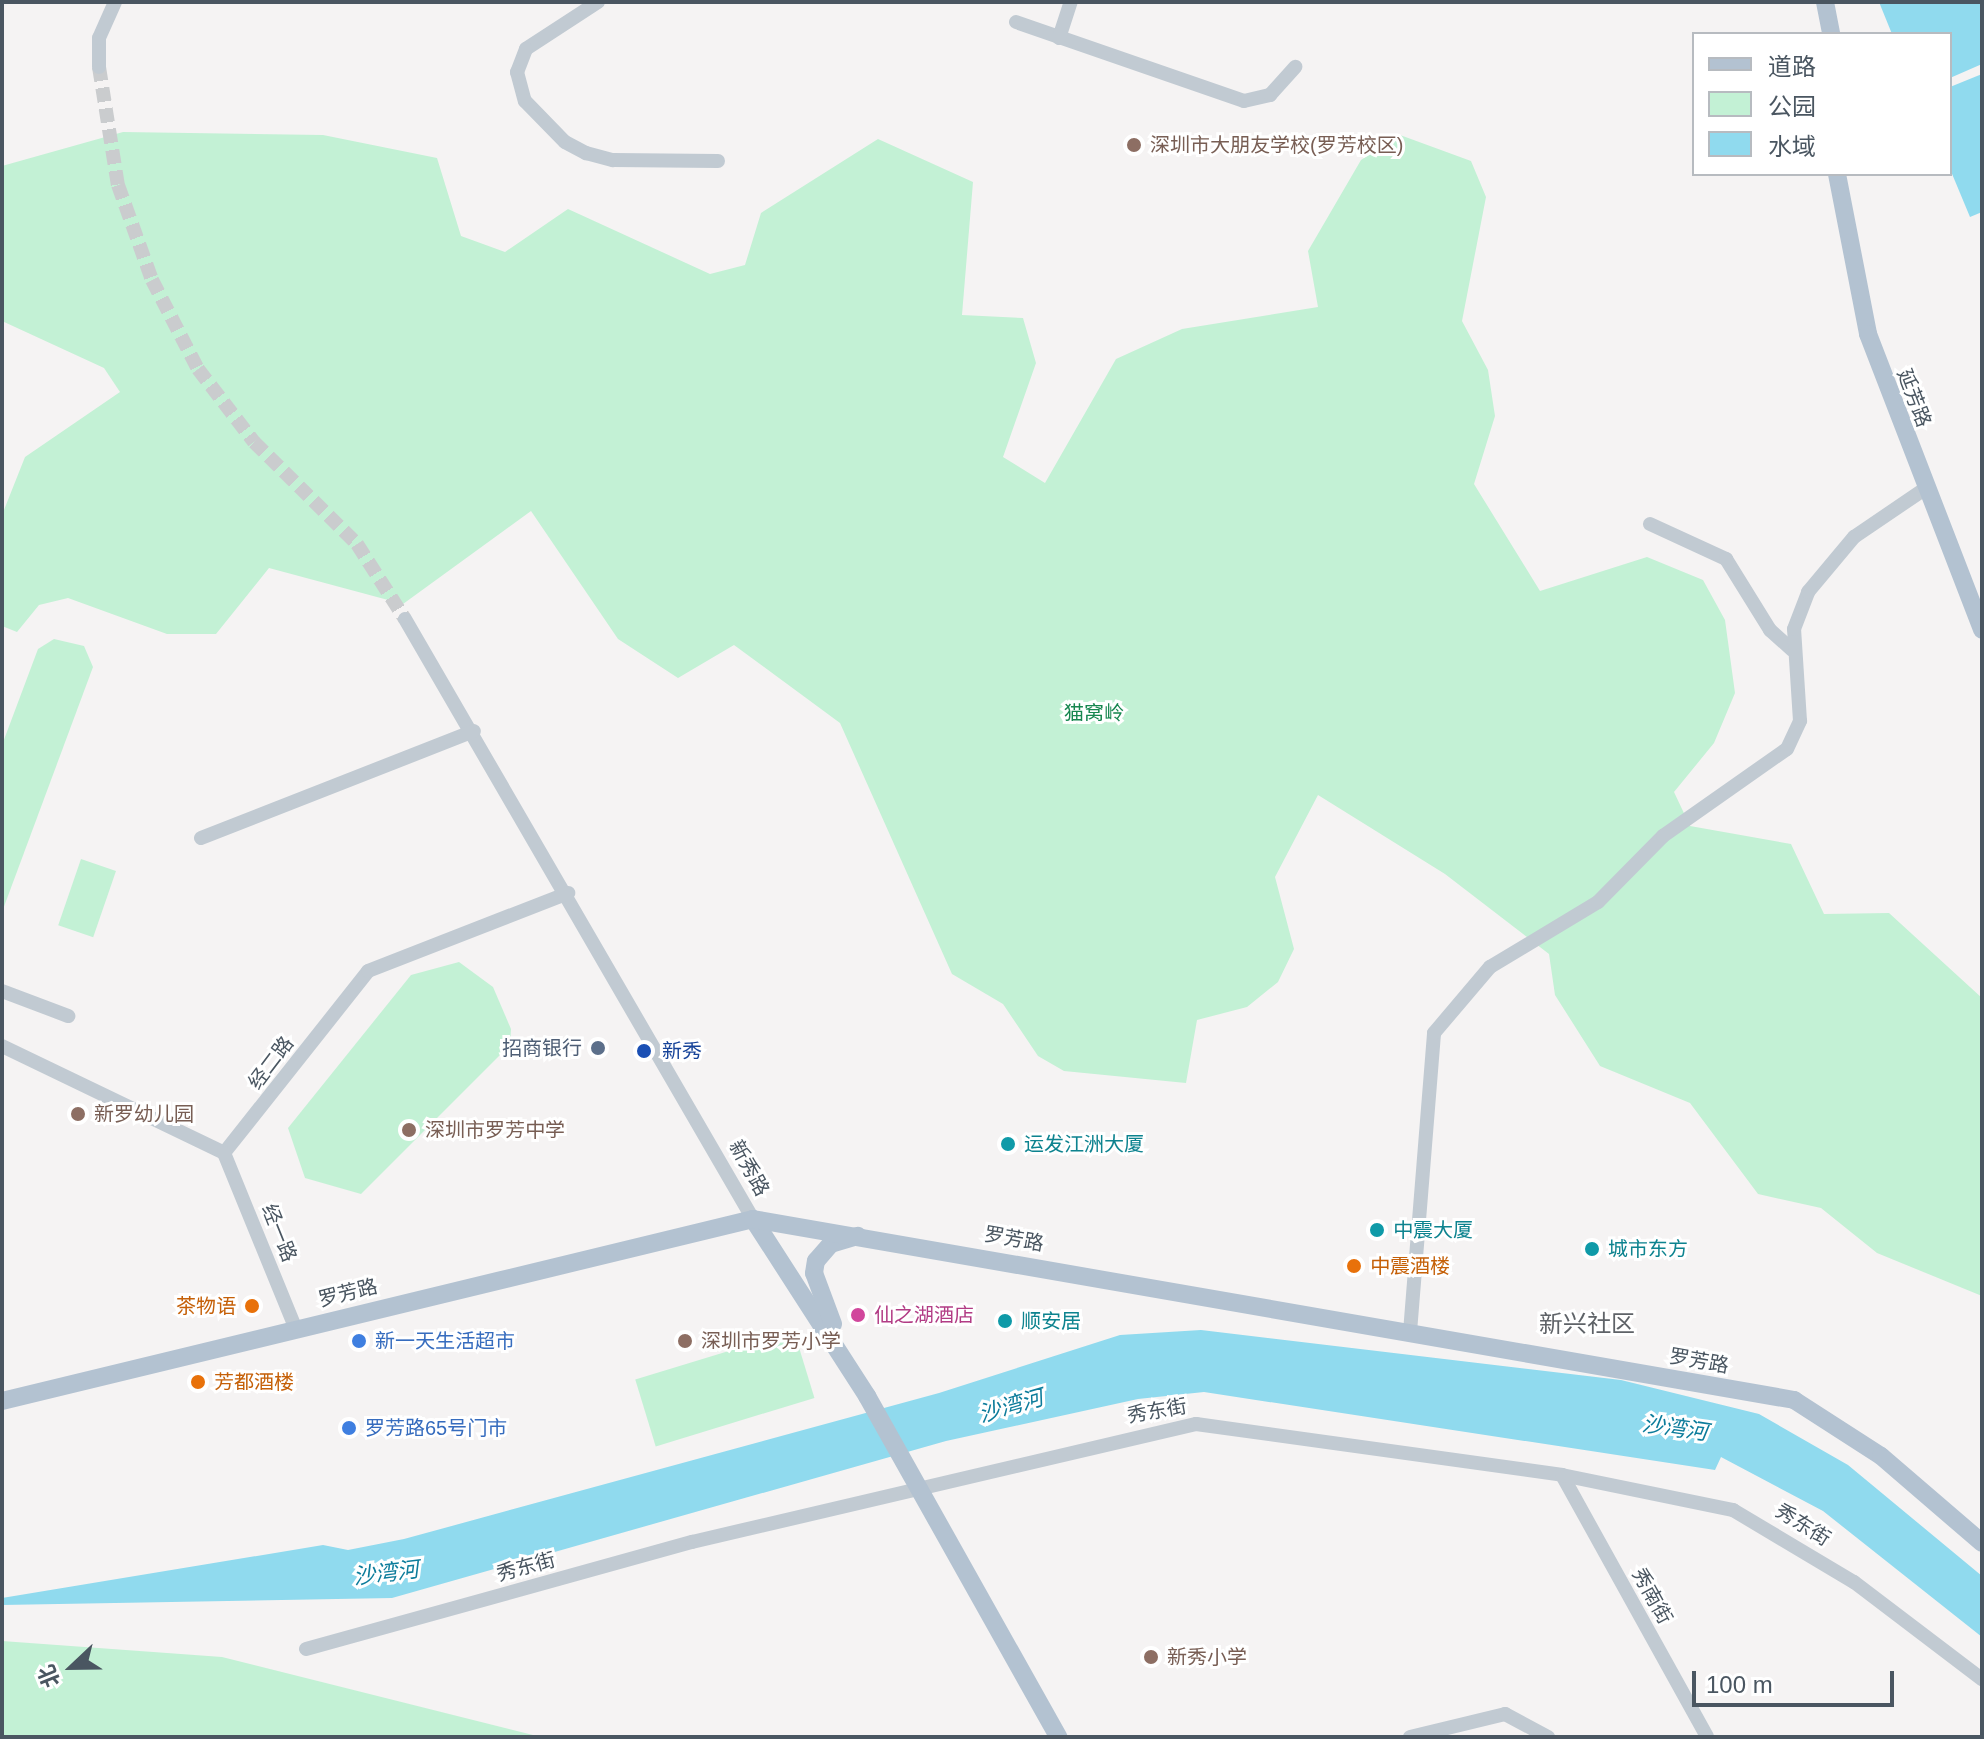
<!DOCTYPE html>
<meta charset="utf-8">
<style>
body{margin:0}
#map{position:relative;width:1984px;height:1739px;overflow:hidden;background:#f5f3f3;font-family:Arial,"Noto Sans SC",sans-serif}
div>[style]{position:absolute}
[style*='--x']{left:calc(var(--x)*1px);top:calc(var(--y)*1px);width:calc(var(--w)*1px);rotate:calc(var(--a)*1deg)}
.green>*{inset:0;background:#c3f1d5;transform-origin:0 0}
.water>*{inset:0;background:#90daee}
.minor-tunnel>*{height:14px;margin-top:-7px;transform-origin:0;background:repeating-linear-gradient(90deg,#caccce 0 14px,transparent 0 21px)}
.minor>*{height:14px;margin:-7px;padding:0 7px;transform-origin:7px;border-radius:7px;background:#c1cad2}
.major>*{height:18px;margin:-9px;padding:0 9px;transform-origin:9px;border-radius:9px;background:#b3c2d1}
.dots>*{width:22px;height:22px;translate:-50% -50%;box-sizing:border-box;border:4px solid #fff;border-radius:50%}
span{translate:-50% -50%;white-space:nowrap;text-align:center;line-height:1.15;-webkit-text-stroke:6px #fff;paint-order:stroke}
.education-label{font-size:20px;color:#785e54}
.left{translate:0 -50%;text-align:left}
.street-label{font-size:20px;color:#4a5661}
.park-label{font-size:20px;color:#17864f}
.service-label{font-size:20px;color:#4e5e75}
.right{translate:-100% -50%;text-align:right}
.transit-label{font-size:20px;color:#164399}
.culture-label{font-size:20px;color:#0d838f}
.food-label{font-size:20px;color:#c56008}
.hotel-label{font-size:20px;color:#b23c85}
.shop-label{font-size:20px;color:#366cbe}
.water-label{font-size:22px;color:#0c7c9b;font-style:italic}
.quarter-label{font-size:24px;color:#5f6368}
.frame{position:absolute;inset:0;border:4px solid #4a5661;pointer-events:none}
.legend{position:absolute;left:1692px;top:32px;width:260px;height:144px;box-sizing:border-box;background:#fff;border:2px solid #b7bbc0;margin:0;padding:10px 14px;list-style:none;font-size:24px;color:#4a5661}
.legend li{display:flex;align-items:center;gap:16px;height:40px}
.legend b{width:40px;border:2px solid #b7bbc0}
.north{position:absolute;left:32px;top:1627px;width:80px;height:80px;-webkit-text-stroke:6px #fff;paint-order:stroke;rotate:248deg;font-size:22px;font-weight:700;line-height:32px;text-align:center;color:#4a5661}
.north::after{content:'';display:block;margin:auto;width:28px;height:36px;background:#4a5661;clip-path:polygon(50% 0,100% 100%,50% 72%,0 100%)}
.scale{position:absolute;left:1692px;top:1671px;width:202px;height:36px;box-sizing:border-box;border:4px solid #4a5661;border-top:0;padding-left:10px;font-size:24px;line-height:28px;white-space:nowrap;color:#4a5661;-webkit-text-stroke:6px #fff;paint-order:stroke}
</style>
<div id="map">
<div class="green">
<div style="clip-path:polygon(123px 132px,323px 135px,437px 158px,461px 236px,505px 252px,568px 209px,710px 274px,745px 265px,761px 213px,878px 139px,973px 182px,962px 315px,1023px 318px,1036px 363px,1003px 457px,1045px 483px,1116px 359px,1182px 329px,1318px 307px,1308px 251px,1361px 160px,1400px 135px,1471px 161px,1486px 197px,1462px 321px,1488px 370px,1495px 416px,1474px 484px,1540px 591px,1647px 557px,1703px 580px,1725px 620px,1735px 693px,1714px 743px,1674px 792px,1690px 826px,1791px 844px,1824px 914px,1889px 913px,1982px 998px,1982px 1296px,1877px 1253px,1821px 1208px,1758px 1194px,1690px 1103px,1600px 1066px,1555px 995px,1549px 954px,1445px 874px,1318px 795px,1275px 877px,1294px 949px,1278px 982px,1247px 1007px,1197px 1020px,1186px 1083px,1064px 1071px,1038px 1056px,1003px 1004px,952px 974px,840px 723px,734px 645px,678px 678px,618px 639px,531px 511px,403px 604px,269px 568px,216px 634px,167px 634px,68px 598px,39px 605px,17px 632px,2px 626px,2px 515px,25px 457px,120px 392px,104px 368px,2px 321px,2px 166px)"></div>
<div style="clip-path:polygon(54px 639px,84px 646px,93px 667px,2px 912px,2px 745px,38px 649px)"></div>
<div style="left:81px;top:859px;width:37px;height:70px;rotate:19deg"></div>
<div style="clip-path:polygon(459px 962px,493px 987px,511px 1029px,510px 1045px,361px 1194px,305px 1178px,288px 1128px,411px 975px)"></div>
<div style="left:794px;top:1331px;width:70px;height:166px;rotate:73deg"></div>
<div style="clip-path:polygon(2px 1641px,222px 1657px,541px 1737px,2px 1737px)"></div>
</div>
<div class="water">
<div style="clip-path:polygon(1879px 2px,1982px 2px,1982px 64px,1950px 78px,1950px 34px,1892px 34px)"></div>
<div style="clip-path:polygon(1982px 74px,1982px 212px,1970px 217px,1950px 169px,1950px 87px)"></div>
<div style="clip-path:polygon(1201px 1330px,1621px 1380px,1759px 1414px,1848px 1465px,1982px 1576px,1982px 1637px,1823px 1511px,1721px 1457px,1715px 1470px,1204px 1392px,1138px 1399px,946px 1441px,392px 1598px,2px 1605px,2px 1598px,323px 1545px,348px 1550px,404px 1539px,939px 1393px,1120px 1335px)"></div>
</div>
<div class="minor-tunnel">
<div style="--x:99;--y:67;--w:120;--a:80.9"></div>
<div style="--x:118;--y:185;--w:101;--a:70.3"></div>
<div style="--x:152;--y:280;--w:100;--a:62.7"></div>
<div style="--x:198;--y:369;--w:92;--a:52.5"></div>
<div style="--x:254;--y:442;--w:145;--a:44.7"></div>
<div style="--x:357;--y:544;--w:89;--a:57.4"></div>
</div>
<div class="minor">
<div style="--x:598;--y:2;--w:86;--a:146.9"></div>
<div style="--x:526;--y:49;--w:25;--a:111"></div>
<div style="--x:517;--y:72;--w:30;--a:75"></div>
<div style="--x:525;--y:101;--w:57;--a:45.7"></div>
<div style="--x:565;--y:142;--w:24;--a:28"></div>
<div style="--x:586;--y:153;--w:28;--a:15"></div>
<div style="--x:613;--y:160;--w:105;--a:0.5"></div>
<div style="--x:1016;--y:22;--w:241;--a:19.1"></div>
<div style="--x:1244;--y:101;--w:27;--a:-13"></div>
<div style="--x:1270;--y:95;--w:38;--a:-48"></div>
<div style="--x:1059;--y:38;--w:38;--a:-72"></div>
<div style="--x:99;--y:67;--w:29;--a:-90"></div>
<div style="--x:99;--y:38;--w:39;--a:-66"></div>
<div style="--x:1650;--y:524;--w:84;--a:24.7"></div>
<div style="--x:1726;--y:559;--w:84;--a:58.2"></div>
<div style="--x:1770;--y:630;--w:30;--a:42"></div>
<div style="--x:405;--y:619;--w:694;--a:59.89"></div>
<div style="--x:201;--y:838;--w:293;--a:-21.4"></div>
<div style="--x:2;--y:991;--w:71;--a:20.7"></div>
<div style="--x:2;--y:1046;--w:246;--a:25.7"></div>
<div style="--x:224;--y:1153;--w:232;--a:-51.6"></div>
<div style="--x:368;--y:971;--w:215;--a:-21.3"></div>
<div style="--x:224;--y:1153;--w:190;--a:67.8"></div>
<div style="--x:1410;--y:1332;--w:300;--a:-85.4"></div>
<div style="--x:1434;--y:1033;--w:87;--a:-49.7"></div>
<div style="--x:1490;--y:967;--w:126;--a:-31"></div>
<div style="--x:1598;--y:902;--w:93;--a:-45.4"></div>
<div style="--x:1663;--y:836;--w:151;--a:-35.1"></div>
<div style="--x:1787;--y:749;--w:31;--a:-65"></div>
<div style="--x:1800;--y:721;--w:92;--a:-93.7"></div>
<div style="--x:1794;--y:629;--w:40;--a:-69"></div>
<div style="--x:1808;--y:592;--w:72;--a:-50.1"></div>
<div style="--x:1854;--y:537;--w:87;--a:-34.2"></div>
<div style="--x:1562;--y:1475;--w:299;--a:61"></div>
<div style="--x:306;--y:1649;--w:401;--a:-15.5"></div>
<div style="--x:692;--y:1542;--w:518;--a:-13.18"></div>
<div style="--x:1196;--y:1424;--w:370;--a:7.9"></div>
<div style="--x:1562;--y:1475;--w:175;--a:11.6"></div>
<div style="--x:1733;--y:1510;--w:141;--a:30.8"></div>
<div style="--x:1854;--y:1582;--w:161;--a:37.2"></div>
<div style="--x:1410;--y:1737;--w:98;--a:-13.6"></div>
<div style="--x:1505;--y:1714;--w:49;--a:28.1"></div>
</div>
<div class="major">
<div style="--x:1825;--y:2;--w:33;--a:79"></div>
<div style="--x:1837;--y:174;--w:163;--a:79"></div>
<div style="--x:1868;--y:334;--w:317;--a:68.9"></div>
<div style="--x:753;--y:1219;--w:211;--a:57.2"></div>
<div style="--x:867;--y:1396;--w:391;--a:60.7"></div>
<div style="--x:833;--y:1324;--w:54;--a:-110.4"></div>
<div style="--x:814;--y:1273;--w:12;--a:-81"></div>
<div style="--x:816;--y:1261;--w:23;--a:-49"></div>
<div style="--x:831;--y:1244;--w:28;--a:-17"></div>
<div style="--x:2;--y:1401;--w:773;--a:-13.62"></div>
<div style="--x:753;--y:1219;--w:1057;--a:9.86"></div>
<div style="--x:1794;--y:1400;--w:103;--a:32.8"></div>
<div style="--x:1881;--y:1456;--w:133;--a:40.7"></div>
</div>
<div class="dots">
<div style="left:1134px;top:145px;background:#8d6e63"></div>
<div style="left:598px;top:1048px;background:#5c6f8a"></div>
<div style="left:644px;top:1051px;background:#1a4fb4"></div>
<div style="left:78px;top:1114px;background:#8d6e63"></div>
<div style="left:409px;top:1130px;background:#8d6e63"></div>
<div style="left:1008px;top:1144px;background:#0f9aa8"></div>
<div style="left:1377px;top:1230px;background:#0f9aa8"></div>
<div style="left:1592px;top:1249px;background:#0f9aa8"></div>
<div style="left:1354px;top:1266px;background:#e8710a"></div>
<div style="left:252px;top:1306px;background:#e8710a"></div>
<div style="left:858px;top:1315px;background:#d1479c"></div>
<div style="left:1005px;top:1321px;background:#0f9aa8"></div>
<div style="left:359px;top:1341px;background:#3f7fe0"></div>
<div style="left:685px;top:1341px;background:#8d6e63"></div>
<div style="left:198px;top:1382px;background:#e8710a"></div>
<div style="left:349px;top:1428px;background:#3f7fe0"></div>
<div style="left:1151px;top:1657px;background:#8d6e63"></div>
</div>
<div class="education-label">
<span class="left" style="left:1150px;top:145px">深圳市大朋友学校(罗芳校区)</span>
<span class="left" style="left:94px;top:1114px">新罗幼儿园</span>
<span class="left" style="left:425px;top:1130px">深圳市罗芳中学</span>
<span class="left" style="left:701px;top:1341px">深圳市罗芳小学</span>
<span class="left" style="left:1167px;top:1657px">新秀小学</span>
</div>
<div class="street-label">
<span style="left:1914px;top:398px;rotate:69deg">延芳路</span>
<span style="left:271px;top:1063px;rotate:-53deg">经二路</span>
<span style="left:749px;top:1168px;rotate:61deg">新秀路</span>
<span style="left:279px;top:1233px;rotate:68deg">经一路</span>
<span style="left:1014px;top:1239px;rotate:10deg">罗芳路</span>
<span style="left:348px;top:1293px;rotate:-14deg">罗芳路</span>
<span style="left:1699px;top:1361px;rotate:10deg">罗芳路</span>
<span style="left:1157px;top:1411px;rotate:-10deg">秀东街</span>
<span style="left:1803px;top:1525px;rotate:32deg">秀东街</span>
<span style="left:526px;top:1567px;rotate:-15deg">秀东街</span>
<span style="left:1652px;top:1596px;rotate:61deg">秀南街</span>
</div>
<div class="park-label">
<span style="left:1094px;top:713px">猫窝岭</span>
</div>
<div class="service-label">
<span class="right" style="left:582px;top:1048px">招商银行</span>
</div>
<div class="transit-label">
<span class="left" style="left:662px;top:1051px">新秀</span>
</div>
<div class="culture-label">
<span class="left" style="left:1024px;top:1144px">运发江洲大厦</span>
<span class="left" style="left:1393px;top:1230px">中震大厦</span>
<span class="left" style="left:1608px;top:1249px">城市东方</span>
<span class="left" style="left:1021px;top:1321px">顺安居</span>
</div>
<div class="food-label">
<span class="left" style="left:1370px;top:1266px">中震酒楼</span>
<span class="right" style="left:236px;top:1306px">茶物语</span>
<span class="left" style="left:214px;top:1382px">芳都酒楼</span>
</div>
<div class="hotel-label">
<span class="left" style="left:874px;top:1315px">仙之湖酒店</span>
</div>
<div class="shop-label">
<span class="left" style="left:375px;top:1341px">新一天生活超市</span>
<span class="left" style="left:365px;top:1428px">罗芳路65号门市</span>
</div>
<div class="water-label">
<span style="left:1011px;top:1406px;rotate:-16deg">沙湾河</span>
<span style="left:1675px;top:1428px;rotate:8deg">沙湾河</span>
<span style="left:386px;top:1573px;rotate:-7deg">沙湾河</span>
</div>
<div class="quarter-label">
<span style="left:1587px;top:1324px">新兴社区</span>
</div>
<div class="frame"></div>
<ul class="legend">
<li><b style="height:10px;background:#b3c2d1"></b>道路</li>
<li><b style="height:22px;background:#c3f1d5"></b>公园</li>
<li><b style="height:22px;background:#90daee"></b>水域</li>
</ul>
<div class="north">北</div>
<div class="scale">100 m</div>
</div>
